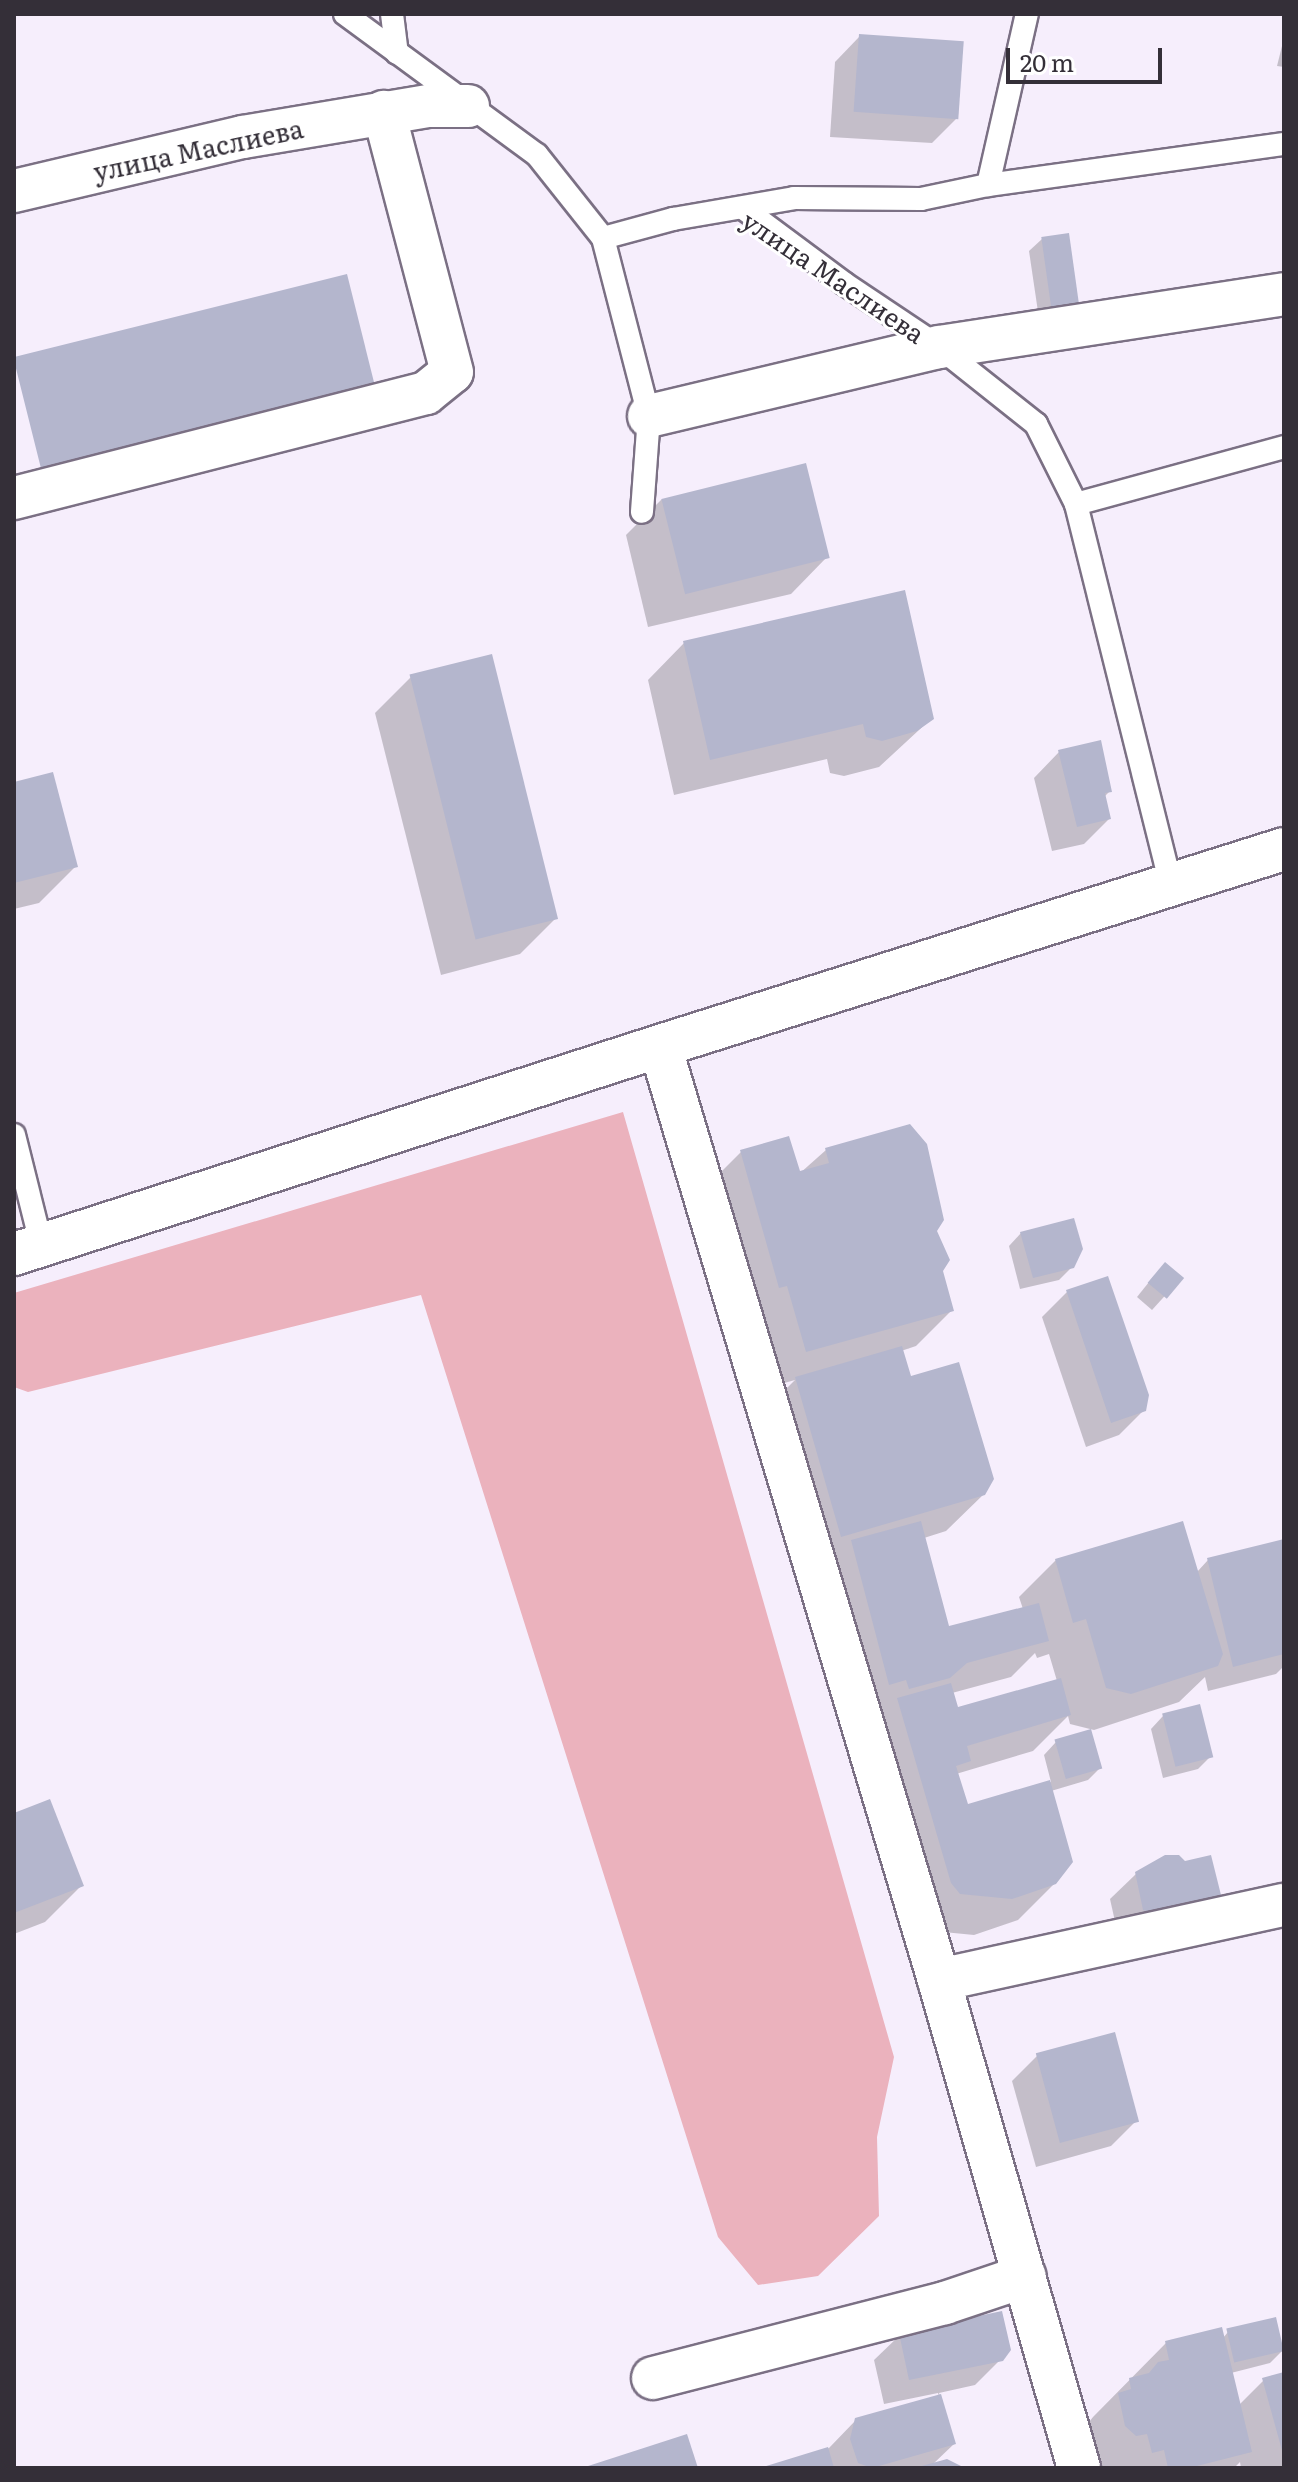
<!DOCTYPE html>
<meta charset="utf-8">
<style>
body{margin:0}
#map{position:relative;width:1298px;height:2482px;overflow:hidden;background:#f6eefc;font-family:Literata,serif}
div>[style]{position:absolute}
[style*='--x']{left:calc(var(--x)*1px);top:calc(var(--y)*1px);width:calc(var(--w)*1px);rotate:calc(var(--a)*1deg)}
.forest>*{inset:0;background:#ebb2bd}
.shadow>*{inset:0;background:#0003}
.building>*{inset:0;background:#b4b6cd;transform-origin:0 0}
.roads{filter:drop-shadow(2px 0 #7b7084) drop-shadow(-2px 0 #7b7084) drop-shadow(0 2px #7b7084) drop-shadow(0 -2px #7b7084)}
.lane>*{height:22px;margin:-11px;padding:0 11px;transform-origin:11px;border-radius:11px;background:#fff}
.street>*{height:42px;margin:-21px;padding:0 21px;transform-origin:21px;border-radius:21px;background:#fff}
span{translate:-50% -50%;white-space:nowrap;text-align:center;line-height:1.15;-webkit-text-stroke:6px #fff;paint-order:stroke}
.street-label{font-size:26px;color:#342f38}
.frame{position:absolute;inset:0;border:16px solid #342f38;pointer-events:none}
.scale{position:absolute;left:1006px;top:48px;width:156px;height:36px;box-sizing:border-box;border:4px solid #342f38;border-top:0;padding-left:10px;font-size:24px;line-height:28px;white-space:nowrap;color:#342f38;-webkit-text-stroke:6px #fff;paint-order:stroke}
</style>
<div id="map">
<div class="forest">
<div style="clip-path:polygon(623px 1112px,894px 2057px,877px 2137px,879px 2216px,818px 2276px,758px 2285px,718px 2237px,421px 1295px,28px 1392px,14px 1387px,14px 1293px)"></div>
</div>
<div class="shadow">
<div style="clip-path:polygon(860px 36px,957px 118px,932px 143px,830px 137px,835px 62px)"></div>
<div style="clip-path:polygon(1284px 38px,1284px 67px,1277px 66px)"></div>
<div style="clip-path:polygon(1042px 239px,1078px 315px,1041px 332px,1029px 251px)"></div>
<div style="clip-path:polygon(662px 499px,827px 557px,791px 594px,648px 627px,626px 535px)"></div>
<div style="clip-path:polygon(684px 643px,932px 718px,879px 767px,844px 776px,830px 773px,827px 759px,674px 795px,648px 680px)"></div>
<div style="clip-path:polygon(411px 677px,556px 918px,520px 954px,441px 975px,375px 713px)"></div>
<div style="clip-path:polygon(1059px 752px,1110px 791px,1104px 797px,1109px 819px,1084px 844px,1052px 851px,1034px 778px)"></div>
<div style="clip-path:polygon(14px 784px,76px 866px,39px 903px,14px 909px)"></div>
<div style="clip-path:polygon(evenodd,826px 1150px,935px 1231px,941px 1271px,952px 1310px,916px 1346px,901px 1351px,909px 1378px,984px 1494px,946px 1531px,924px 1538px,948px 1628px,1023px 1609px,1019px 1597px,1056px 1560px,1197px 1572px,1208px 1560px,1284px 1541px,1284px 1666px,1276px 1674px,1208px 1691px,1205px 1677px,1179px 1702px,1094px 1730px,1070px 1724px,1068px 1716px,1033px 1751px,956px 1774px,966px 1806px,1051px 1782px,1044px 1755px,1056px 1742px,1100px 1768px,1088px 1780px,1051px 1791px,1055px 1883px,1018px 1920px,974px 1935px,923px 1930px,760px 1415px,795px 1380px,770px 1387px,705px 1188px,741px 1152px,799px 1174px,826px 1150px,1035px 1653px,1037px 1658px,1049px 1654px,1057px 1681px,956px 1710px,952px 1693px,1011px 1677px,1035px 1653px)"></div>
<div style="clip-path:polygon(1021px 1233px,1072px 1267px,1059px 1280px,1020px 1289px,1009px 1246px)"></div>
<div style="clip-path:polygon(1153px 1277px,1181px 1278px,1152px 1310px,1137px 1297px)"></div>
<div style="clip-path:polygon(1067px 1292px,1144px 1410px,1119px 1435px,1086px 1447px,1042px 1317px)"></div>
<div style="clip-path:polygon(1163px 1716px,1211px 1756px,1198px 1769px,1163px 1778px,1151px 1729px)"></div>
<div style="clip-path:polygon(14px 1815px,81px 1886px,45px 1922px,14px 1934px)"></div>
<div style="clip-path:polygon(1136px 1874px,1219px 1898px,1118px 1935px,1110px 1899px)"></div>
<div style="clip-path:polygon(1037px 2056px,1136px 2121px,1111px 2146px,1036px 2167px,1012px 2081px)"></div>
<div style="clip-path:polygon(1228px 2332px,1283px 2350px,1270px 2363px,1231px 2373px,1239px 2405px,1264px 2380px,1284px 2374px,1284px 2468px,1241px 2468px,1240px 2462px,1234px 2468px,1095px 2468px,1082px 2431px,1093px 2417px,1166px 2343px,1223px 2338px)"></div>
<div style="clip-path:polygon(900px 2335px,1001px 2359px,975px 2385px,939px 2393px,954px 2444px,932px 2465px,947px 2461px,962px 2468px,767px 2468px,829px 2448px,856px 2420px,939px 2396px,938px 2393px,884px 2404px,874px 2360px)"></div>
</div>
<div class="building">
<div style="left:859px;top:34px;width:105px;height:78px;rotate:4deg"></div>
<div style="left:1069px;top:233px;width:84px;height:28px;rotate:82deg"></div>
<div style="left:347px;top:274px;width:114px;height:344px;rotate:76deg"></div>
<div style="left:806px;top:463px;width:98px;height:149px;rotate:76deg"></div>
<div style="clip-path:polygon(905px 590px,934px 719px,917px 731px,882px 741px,866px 737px,863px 724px,710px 760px,683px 641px)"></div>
<div style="left:492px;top:654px;width:273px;height:85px;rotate:76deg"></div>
<div style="clip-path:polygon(1101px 740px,1112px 792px,1105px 793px,1111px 819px,1077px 827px,1058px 750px)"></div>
<div style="clip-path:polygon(53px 772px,78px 867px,14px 883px,14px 782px)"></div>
<div style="clip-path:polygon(910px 1124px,927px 1144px,944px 1220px,937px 1231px,950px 1260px,943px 1271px,954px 1311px,806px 1352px,787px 1286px,779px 1288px,740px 1150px,789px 1136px,800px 1171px,829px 1163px,825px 1148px)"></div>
<div style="clip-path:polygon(1074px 1218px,1083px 1249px,1074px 1268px,1033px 1278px,1020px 1232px)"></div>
<div style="left:1165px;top:1262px;width:25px;height:27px;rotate:40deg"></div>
<div style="clip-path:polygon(1108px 1276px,1149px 1395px,1146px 1411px,1111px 1423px,1066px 1290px)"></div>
<div style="clip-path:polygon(902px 1346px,911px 1376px,959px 1362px,994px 1479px,985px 1495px,841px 1537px,795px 1377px)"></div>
<div style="clip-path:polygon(921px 1521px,949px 1626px,1039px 1603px,1049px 1641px,967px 1663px,950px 1678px,909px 1689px,906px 1680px,889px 1685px,851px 1540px)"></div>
<div style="clip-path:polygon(1183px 1521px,1223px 1654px,1218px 1666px,1131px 1694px,1106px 1688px,1086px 1619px,1073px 1623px,1055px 1559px)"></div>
<div style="clip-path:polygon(1284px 1539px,1284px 1654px,1233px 1667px,1207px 1558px)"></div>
<div style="clip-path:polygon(1061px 1678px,1071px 1715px,967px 1746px,971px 1761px,956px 1766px,968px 1804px,1050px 1780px,1073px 1862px,1056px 1884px,1012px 1899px,960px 1894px,951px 1883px,897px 1698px,951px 1683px,958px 1707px)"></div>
<div style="left:1200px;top:1704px;width:55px;height:39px;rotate:76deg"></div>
<div style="left:1091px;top:1729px;width:41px;height:38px;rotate:74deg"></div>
<div style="clip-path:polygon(50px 1799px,84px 1886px,14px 1913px,14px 1813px)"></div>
<div style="clip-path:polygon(1165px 1855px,1179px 1855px,1185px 1861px,1211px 1855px,1222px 1899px,1157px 1914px,1143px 1910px,1135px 1872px)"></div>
<div style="left:1115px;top:2032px;width:93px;height:82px;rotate:75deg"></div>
<div style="clip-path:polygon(1002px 2311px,1011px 2350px,1003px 2361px,909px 2380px,899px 2333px)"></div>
<div style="left:1276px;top:2317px;width:35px;height:51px;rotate:77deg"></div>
<div style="clip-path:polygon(1222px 2327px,1252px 2452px,1189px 2468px,1168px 2468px,1164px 2450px,1152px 2453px,1147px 2434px,1136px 2436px,1125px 2426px,1118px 2393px,1131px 2389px,1129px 2378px,1149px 2373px,1158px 2362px,1169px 2360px,1165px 2341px)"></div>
<div style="clip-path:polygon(1284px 2372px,1284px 2454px,1283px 2454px,1262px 2378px)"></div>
<div style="clip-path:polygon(941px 2394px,956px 2444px,872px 2468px,858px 2463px,850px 2439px,855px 2418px)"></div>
<div style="clip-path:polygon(687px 2434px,698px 2468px,585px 2468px,585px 2467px)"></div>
<div style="clip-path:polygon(828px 2447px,834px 2468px,763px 2468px,763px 2467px)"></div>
<div style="clip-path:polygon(947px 2459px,965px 2468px,918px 2468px,918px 2467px)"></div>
</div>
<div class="roads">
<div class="lane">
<div style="--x:345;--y:14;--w:238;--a:36.3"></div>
<div style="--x:537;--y:155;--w:106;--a:51.5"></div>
<div style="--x:603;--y:238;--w:184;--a:75.5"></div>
<div style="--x:649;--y:416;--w:96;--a:94.2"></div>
<div style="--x:392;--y:14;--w:39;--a:83"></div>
<div style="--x:988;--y:185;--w:175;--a:-77.2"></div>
<div style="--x:743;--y:208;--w:127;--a:36.7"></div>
<div style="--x:845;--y:284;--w:113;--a:33.8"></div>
<div style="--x:939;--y:347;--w:124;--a:38.4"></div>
<div style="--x:1036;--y:424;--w:89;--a:63.4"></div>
<div style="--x:1076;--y:504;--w:392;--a:76"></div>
<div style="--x:603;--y:238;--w:73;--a:-15.2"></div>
<div style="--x:673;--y:219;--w:123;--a:-9.8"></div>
<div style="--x:794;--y:198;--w:127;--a:0.5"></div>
<div style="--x:921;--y:199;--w:68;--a:-11.8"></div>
<div style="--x:988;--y:185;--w:299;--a:-7.9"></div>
<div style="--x:1076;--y:504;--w:216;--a:-15.3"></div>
<div style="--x:14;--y:1135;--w:111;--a:76"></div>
</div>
<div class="street">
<div style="--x:14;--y:191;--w:235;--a:-13.3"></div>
<div style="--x:243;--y:137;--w:189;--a:-9.5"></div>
<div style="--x:429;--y:106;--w:39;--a:0"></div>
<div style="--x:649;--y:416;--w:298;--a:-13.4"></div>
<div style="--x:939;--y:347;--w:349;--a:-8.7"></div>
<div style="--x:14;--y:498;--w:425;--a:-14.3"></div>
<div style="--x:426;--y:393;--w:33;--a:-39"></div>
<div style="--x:452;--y:372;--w:269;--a:-104.7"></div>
<div style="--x:660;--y:1046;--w:654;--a:-17.52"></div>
<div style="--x:14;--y:1254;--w:679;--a:-17.85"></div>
<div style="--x:660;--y:1046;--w:975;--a:73.37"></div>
<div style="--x:939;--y:1980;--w:508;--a:73.99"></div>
<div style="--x:939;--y:1980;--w:353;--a:-12.3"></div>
<div style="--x:653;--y:2378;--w:301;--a:-14.4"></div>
<div style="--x:945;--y:2303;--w:84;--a:-18.6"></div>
</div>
</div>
<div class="street-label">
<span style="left:198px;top:149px;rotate:-12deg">улица Маслиева</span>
<span style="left:834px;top:276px;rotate:34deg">улица Маслиева</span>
</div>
<div class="frame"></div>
<div class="scale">20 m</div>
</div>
